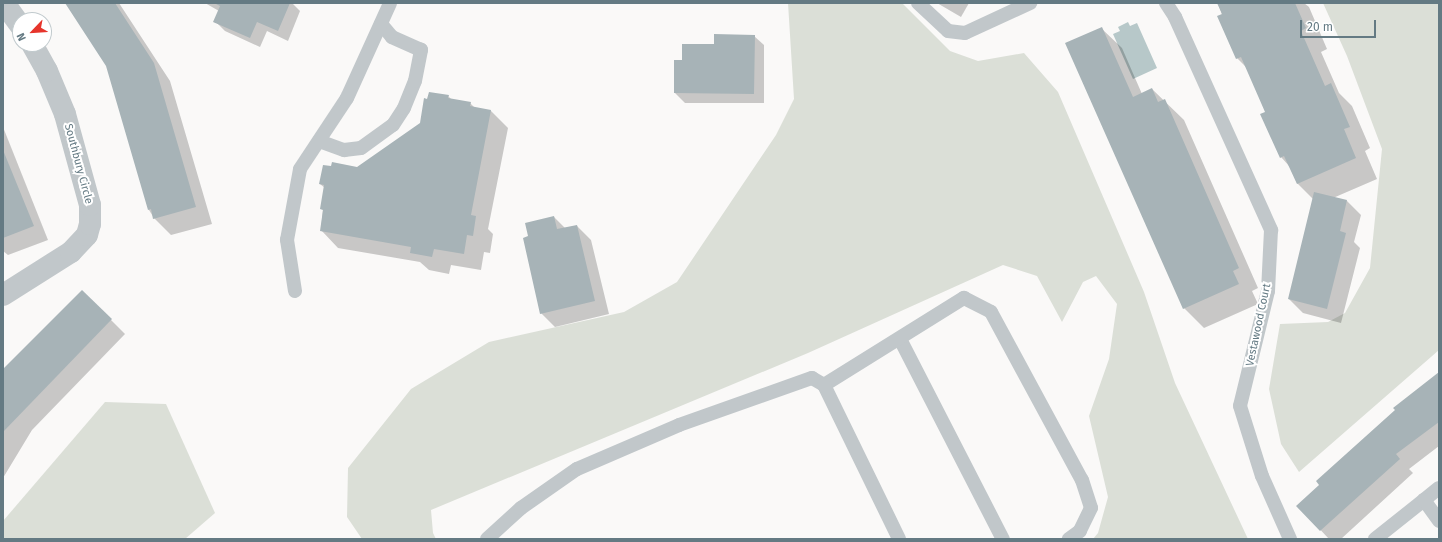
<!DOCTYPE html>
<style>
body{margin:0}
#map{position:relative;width:1442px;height:542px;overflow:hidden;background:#faf9f8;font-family:"Fira Sans",sans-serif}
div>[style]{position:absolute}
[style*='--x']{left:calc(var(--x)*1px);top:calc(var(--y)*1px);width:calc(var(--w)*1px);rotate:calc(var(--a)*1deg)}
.green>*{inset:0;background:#dbdfd7}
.water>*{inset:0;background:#b7c8c9}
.shadow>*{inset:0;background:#0003}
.building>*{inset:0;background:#a7b3b7}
.lane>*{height:14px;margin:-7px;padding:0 7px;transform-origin:7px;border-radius:7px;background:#c1c7ca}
.street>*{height:22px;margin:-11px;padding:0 11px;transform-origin:11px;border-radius:11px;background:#c1c7ca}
span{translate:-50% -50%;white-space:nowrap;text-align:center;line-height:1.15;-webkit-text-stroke:4px #fff;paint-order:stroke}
.street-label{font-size:11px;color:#647a83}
.frame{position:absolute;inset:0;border:4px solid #647a83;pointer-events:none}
.north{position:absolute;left:12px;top:12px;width:40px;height:40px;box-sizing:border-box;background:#fff;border:1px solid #c1cacd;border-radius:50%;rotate:245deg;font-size:11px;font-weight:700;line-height:16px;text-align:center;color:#647a83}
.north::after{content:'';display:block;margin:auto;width:14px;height:18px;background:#e6352c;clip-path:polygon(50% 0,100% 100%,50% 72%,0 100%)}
.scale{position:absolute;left:1300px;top:20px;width:76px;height:18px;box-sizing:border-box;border:2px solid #647a83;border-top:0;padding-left:5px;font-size:12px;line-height:14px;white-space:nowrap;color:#647a83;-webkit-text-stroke:3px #fff;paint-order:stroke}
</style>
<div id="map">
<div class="green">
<div style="clip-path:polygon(788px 3px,902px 3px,950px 51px,978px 61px,1024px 53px,1058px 92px,1144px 292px,1175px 383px,1248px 539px,1093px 539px,1098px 533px,1108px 497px,1089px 416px,1109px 359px,1117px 304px,1096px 276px,1083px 282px,1062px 322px,1037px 276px,1003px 265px,808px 353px,431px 510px,433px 533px,436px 539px,362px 539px,347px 517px,348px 468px,411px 389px,489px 342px,624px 312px,677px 282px,776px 135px,794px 99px)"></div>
<div style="clip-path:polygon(1323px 3px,1439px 3px,1439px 350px,1299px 472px,1281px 444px,1269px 389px,1280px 324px,1328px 322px,1345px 313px,1370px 268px,1382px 149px,1347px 56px)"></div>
<div style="clip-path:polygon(105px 402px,166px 404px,215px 513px,185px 539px,3px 539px,3px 521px)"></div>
</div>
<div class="water">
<div style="clip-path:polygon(1128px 22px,1130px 26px,1137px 23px,1157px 68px,1133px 79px,1113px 34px,1120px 31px,1118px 27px)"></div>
</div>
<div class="shadow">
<div style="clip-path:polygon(67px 3px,119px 3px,170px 81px,212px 224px,171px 235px,154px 218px,149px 210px,107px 66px)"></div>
<div style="clip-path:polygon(205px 3px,292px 3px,300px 11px,288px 41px,267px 31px,260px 47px,225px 31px,215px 21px,219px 11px)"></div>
<div style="clip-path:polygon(937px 3px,969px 3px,961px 17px)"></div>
<div style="clip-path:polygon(1218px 3px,1304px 3px,1309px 7px,1327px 49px,1321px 52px,1339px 93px,1352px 106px,1370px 148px,1365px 151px,1377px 179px,1333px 198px,1347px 201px,1361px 215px,1354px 242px,1360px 248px,1341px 323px,1303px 313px,1289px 299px,1313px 199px,1297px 183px,1290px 167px,1281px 157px,1266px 113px,1247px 68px,1237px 58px)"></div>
<div style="clip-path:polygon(1102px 29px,1122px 48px,1142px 94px,1152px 89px,1184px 120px,1258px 288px,1252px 291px,1258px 304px,1204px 328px,1184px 308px)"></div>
<div style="clip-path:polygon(754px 36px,764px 45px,764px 103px,685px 103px,675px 93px,715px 45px)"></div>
<div style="clip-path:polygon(448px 96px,452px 100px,470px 103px,475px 108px,491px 111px,508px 128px,488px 229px,493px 234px,490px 253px,484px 252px,481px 270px,451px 265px,449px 274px,429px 270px,420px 262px,338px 248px,321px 230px,325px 188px,320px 184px,357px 168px,421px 124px,428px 100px)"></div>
<div style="clip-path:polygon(3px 127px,48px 240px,8px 255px,3px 251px)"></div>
<div style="clip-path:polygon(554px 217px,565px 228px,577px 226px,591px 240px,609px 314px,555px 327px,541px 313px,530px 237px)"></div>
<div style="clip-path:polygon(82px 291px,125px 334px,32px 430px,3px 478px,3px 373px)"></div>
<div style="clip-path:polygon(1439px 374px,1439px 446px,1409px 469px,1413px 473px,1341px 539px,1329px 539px,1298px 506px)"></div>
</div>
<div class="building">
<div style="clip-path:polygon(65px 3px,115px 3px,154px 63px,196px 207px,153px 219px,151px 209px,148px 210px,106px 66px)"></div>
<div style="clip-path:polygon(214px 3px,290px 3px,278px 31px,257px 22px,250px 38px,213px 22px,220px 6px)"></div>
<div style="clip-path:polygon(1217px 3px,1295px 3px,1306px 28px,1301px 31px,1325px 86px,1331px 83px,1350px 127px,1344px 129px,1356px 158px,1297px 184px,1284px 156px,1280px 158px,1260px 114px,1265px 112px,1241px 57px,1236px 59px,1217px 16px,1222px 14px)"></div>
<div style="clip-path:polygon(1102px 27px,1133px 97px,1152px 88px,1158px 102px,1165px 99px,1239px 268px,1233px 271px,1239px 284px,1183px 309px,1065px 43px)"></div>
<div style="clip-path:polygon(714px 34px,755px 35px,754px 94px,674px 93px,674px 60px,682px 60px,682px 44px,714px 44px)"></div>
<div style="clip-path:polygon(429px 92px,449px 95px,448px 98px,471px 102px,470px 106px,491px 110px,471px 215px,476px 216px,473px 236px,467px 235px,464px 254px,434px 249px,432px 257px,410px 253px,411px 247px,320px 231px,323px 210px,320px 209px,324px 185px,319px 184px,323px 165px,331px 166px,332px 162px,357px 167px,420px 123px,424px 98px,427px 99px)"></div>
<div style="clip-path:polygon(3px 150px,34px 226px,3px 238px)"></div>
<div style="clip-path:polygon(1314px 192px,1347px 200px,1340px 231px,1346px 233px,1327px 309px,1288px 299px)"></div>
<div style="clip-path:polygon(554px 216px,557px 229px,577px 225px,595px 301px,540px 314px,523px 238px,528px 236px,525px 223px)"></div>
<div style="clip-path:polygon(82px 290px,112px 319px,3px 432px,3px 369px)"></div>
<div style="clip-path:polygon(1439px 372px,1439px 422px,1396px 454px,1400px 459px,1320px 531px,1296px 506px,1319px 485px,1316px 481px,1395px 410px,1393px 408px)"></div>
</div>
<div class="lane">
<div style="--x:918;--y:3;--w:41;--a:43"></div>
<div style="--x:948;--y:31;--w:17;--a:7"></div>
<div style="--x:965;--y:33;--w:72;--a:-24.8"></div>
<div style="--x:1166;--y:3;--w:17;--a:57"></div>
<div style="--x:1175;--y:17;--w:234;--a:65.7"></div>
<div style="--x:1271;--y:230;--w:61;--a:92.8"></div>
<div style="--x:1268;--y:291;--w:118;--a:103.7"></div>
<div style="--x:1240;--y:406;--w:73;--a:72.6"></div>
<div style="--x:1262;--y:476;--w:69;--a:66"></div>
<div style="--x:319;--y:141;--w:27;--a:20"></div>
<div style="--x:344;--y:150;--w:17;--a:-7"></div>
<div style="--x:361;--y:148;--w:39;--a:-36"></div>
<div style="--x:393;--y:125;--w:20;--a:-57"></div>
<div style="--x:404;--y:108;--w:29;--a:-68"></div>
<div style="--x:415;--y:81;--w:32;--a:-79"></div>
<div style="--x:421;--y:50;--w:32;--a:-156"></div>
<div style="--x:392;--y:37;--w:17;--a:-130"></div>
<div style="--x:295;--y:291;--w:52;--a:-98.9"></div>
<div style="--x:287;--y:240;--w:72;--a:-79.6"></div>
<div style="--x:300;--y:169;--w:85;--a:-56.5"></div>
<div style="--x:347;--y:98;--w:104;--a:-65.6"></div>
<div style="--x:900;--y:339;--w:225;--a:62.8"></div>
<div style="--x:824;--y:385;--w:165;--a:-31.9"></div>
<div style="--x:964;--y:298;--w:30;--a:27"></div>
<div style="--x:991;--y:312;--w:191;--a:61.6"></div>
<div style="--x:1082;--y:480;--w:29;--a:72"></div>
<div style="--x:1091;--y:508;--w:25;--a:116"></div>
<div style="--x:1080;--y:531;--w:14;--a:144"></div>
<div style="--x:1424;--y:500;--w:19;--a:-39"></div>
<div style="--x:487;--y:539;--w:46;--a:-42.4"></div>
<div style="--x:521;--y:508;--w:68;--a:-34.9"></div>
<div style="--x:577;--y:469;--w:111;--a:-23.3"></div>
<div style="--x:679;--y:425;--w:141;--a:-19.5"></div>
<div style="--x:812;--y:378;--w:14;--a:30"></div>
<div style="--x:824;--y:385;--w:171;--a:64"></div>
<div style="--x:1375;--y:539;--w:63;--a:-38.5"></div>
<div style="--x:1424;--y:500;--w:26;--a:54"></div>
</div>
<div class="street">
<div style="--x:4;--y:3;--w:27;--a:54"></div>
<div style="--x:3;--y:295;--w:80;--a:-32.3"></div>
<div style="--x:71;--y:252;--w:23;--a:-47"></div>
<div style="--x:87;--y:235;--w:11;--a:-75"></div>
<div style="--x:90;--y:224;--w:19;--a:-90"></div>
<div style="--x:90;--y:205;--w:94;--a:-105.4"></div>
<div style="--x:65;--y:114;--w:47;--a:-112.7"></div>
<div style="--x:47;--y:71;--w:31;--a:-119"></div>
</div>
<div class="street-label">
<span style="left:78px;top:164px;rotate:75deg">Southbury Circle</span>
<span style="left:1259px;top:325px;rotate:-78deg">Vestawood Court</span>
</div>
<div class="frame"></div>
<div class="north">N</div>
<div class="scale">20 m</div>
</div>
